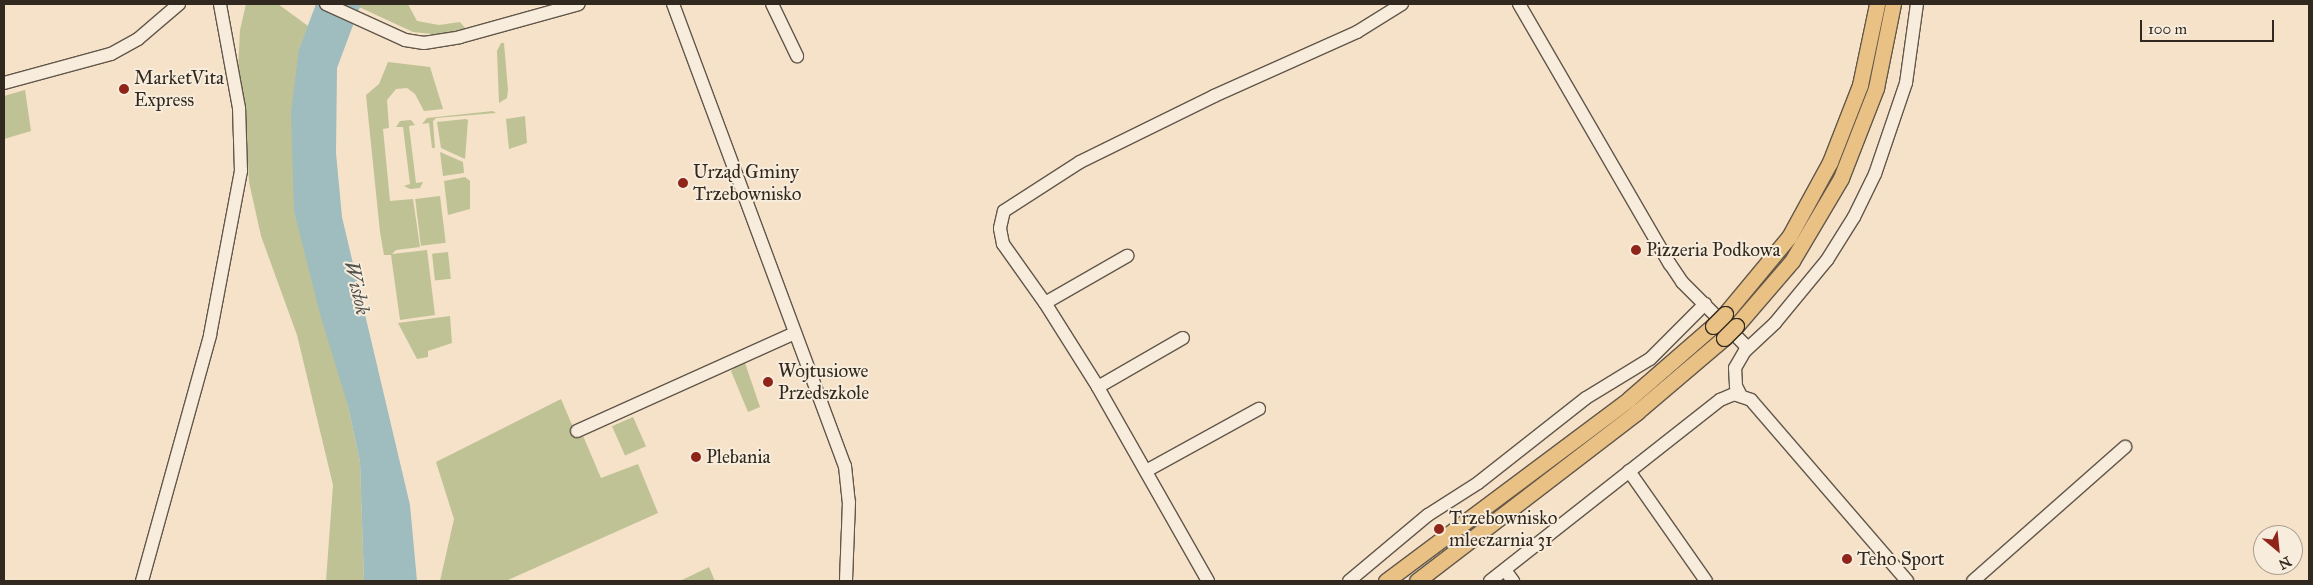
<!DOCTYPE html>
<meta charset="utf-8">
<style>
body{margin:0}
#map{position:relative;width:2313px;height:585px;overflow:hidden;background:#f5e2c9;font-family:"IM FELL Great Primer",serif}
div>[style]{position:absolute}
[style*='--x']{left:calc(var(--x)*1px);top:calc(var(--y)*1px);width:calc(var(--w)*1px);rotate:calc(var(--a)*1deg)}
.green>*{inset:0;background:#bfc294;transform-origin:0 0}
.water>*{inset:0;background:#9fbcbf}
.roads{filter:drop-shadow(1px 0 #62574a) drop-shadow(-1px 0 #62574a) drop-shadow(0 1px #62574a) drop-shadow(0 -1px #62574a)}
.minor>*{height:12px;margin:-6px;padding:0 6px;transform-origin:6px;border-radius:6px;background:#f8ecdc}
.major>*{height:15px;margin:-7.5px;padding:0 7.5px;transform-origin:7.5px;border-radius:7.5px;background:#eac184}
.bridges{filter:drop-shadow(1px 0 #31291f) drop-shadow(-1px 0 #31291f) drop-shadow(0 1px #31291f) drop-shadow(0 -1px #31291f)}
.major-bridge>*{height:15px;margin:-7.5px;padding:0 7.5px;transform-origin:7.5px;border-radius:7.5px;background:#eac184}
.dots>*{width:14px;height:14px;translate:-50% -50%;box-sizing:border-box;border:2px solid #f8ecdc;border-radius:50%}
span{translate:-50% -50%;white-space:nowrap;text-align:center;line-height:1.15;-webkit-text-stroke:4px #f8ecdc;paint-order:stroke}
.poi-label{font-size:19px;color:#31291f}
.left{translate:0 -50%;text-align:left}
.water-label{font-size:20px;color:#52554f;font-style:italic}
.frame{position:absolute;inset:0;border:5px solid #31291f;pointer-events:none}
.north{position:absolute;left:2253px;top:525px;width:50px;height:50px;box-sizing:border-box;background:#f8ecdc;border:1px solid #a89e90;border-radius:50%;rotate:152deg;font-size:14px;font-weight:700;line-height:20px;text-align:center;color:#31291f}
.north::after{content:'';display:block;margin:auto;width:18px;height:22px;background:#8f2418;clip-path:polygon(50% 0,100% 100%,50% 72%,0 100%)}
.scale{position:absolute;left:2140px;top:20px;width:134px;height:22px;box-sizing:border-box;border:2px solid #31291f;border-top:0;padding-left:6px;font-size:15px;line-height:18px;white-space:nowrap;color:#31291f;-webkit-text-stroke:4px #f8ecdc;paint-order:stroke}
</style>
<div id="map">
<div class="green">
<div style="clip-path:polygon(246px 4px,278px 4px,308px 26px,299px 49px,348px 406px,360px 462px,364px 581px,326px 581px,333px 485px,297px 335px,261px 236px,249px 182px,246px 126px,238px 71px,240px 30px)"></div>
<div style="clip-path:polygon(361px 4px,408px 4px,417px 21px,439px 25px,460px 22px,466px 29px,441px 35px,413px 32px,359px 7px)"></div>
<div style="clip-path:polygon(501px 43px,504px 43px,508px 90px,507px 98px,499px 103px,497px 51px)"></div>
<div style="clip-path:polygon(388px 62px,430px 67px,443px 109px,424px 111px,415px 94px,407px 88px,396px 89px,387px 100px,389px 128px,383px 129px,390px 201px,413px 199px,420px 247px,396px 250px,392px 254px,427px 250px,435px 315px,400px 320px,391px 255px,384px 255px,380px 232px,366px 95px,379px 84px)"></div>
<div style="clip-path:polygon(25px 90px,31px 131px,4px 139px,4px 96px)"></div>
<div style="clip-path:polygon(493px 111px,496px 113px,436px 118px,433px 121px,435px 148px,432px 148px,429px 123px,422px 124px,427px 118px)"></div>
<div style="clip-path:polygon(525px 116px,527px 143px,509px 149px,506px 119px)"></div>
<div style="clip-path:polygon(466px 119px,468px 120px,465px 159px,441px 148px,437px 122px)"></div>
<div style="clip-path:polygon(411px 120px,415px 125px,409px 126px,416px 183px,423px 182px,420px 188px,410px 189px,404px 186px,410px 184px,403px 127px,396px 127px,400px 121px)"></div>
<div style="clip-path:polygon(440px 152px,463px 162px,464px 173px,443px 176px)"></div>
<div style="clip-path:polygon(465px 177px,470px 181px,470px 209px,448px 215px,444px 181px)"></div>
<div style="left:440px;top:196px;width:47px;height:25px;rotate:83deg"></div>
<div style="left:448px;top:252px;width:27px;height:16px;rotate:84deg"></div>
<div style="clip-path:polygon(450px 316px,452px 343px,428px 351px,428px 357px,417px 359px,398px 323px)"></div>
<div style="clip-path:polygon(744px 360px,760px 407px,748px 412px,731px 371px)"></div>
<div style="clip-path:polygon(561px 399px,573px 427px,581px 431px,601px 478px,638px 464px,658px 513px,506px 581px,440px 581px,454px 519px,436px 462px)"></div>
<div style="left:633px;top:417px;width:32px;height:23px;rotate:66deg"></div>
<div style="clip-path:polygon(709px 567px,715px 581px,683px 581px,682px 580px)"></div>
</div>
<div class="water">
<div style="clip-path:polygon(316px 4px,361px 4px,337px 68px,336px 153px,342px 217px,410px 505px,417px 581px,364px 581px,360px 462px,348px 406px,320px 314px,294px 211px,291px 112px,299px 49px)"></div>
</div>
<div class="roads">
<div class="minor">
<div style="--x:326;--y:4;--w:87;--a:24.5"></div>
<div style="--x:405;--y:40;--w:19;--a:9"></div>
<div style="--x:424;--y:43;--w:36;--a:-9"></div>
<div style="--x:460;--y:37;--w:123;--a:-15.5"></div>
<div style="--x:673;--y:4;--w:493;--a:69.6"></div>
<div style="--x:845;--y:466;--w:36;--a:84"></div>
<div style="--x:849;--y:502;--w:79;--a:92.2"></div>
<div style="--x:772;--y:4;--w:58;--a:64.3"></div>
<div style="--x:1519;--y:4;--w:301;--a:59.9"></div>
<div style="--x:1670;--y:264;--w:22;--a:56"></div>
<div style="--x:1682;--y:282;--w:93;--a:45"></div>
<div style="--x:4;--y:83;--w:111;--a:-15.2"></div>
<div style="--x:111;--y:54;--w:31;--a:-29"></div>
<div style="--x:138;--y:39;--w:54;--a:-40.5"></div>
<div style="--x:1045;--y:303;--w:95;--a:-29.8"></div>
<div style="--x:1098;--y:387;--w:98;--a:-30"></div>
<div style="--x:1740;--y:394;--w:9;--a:-117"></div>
<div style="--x:1736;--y:386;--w:18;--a:-93"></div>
<div style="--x:1735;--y:368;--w:20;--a:-60"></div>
<div style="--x:1745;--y:351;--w:41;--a:-43"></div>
<div style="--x:1775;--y:323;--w:82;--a:-50.5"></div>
<div style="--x:1827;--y:260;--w:51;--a:-57.9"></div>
<div style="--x:1854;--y:217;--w:48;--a:-64"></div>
<div style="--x:1875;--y:174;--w:96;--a:-71.2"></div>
<div style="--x:1906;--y:83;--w:80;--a:-82.1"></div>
<div style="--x:577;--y:431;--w:239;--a:-24.2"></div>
<div style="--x:1146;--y:471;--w:129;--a:-28.8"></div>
<div style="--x:1629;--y:471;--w:134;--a:55"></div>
<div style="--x:1505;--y:570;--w:14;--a:54"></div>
<div style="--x:142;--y:581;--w:255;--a:-74.5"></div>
<div style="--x:210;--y:335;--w:167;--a:-79.3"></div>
<div style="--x:241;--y:171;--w:63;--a:-91.8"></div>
<div style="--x:239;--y:108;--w:106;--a:-100.4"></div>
<div style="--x:1208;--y:581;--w:223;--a:-119.6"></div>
<div style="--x:1098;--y:387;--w:99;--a:-122.2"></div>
<div style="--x:1045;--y:303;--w:72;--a:-125.4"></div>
<div style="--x:1003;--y:244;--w:16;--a:-101"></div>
<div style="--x:1000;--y:228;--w:17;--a:-77"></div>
<div style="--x:1004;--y:211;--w:90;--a:-32.8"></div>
<div style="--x:1080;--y:162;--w:149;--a:-26.2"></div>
<div style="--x:1214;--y:96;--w:157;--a:-24.1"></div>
<div style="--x:1357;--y:32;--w:53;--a:-31.9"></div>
<div style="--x:1349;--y:581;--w:103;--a:-39.9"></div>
<div style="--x:1428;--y:515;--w:59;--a:-32.6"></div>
<div style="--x:1478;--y:483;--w:137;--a:-38.2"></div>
<div style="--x:1586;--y:398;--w:75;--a:-31.4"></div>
<div style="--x:1650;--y:359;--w:78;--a:-45"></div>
<div style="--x:1490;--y:581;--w:293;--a:-38.2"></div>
<div style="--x:1720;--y:400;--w:15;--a:-23"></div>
<div style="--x:1734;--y:394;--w:18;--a:19"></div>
<div style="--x:1751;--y:400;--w:239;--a:49.2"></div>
<div style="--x:1973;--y:581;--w:203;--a:-41.4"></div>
</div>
<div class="major">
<div style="--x:1725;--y:314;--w:100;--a:-50.3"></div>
<div style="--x:1789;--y:237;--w:85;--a:-61.3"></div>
<div style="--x:1830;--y:162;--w:83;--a:-68.7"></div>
<div style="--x:1860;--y:85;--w:83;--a:-78.1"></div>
<div style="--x:1736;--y:326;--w:86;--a:-49.3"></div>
<div style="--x:1792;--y:261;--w:96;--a:-59.4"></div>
<div style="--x:1841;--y:178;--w:97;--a:-68.7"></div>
<div style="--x:1876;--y:88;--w:86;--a:-78.6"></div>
<div style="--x:1386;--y:581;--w:304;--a:-36.8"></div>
<div style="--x:1629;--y:399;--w:111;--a:-41"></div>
<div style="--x:1417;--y:581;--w:277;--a:-37.5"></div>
<div style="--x:1637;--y:412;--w:114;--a:-40.4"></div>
</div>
</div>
<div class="bridges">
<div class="major-bridge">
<div style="--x:1713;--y:326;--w:17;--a:-45"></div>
<div style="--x:1724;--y:338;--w:17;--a:-45"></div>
</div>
</div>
<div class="dots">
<div style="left:124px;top:89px;background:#8f2418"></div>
<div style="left:683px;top:183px;background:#8f2418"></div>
<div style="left:1636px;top:250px;background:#8f2418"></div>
<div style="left:768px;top:382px;background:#8f2418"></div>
<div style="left:696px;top:457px;background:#8f2418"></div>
<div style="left:1439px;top:529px;background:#8f2418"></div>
<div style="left:1847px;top:559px;background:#8f2418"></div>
</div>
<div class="poi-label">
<span class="left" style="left:134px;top:89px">MarketVita<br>Express</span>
<span class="left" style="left:693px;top:183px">Urząd Gminy<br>Trzebownisko</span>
<span class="left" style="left:1646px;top:250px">Pizzeria Podkowa</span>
<span class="left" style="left:778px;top:382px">Wojtusiowe<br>Przedszkole</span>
<span class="left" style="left:706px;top:457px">Plebania</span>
<span class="left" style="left:1449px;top:529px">Trzebownisko<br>mleczarnia 31</span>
<span class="left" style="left:1857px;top:559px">Teho Sport</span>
</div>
<div class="water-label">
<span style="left:357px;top:288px;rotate:77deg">Wisłok</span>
</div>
<div class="frame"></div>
<div class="north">N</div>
<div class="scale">100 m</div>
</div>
